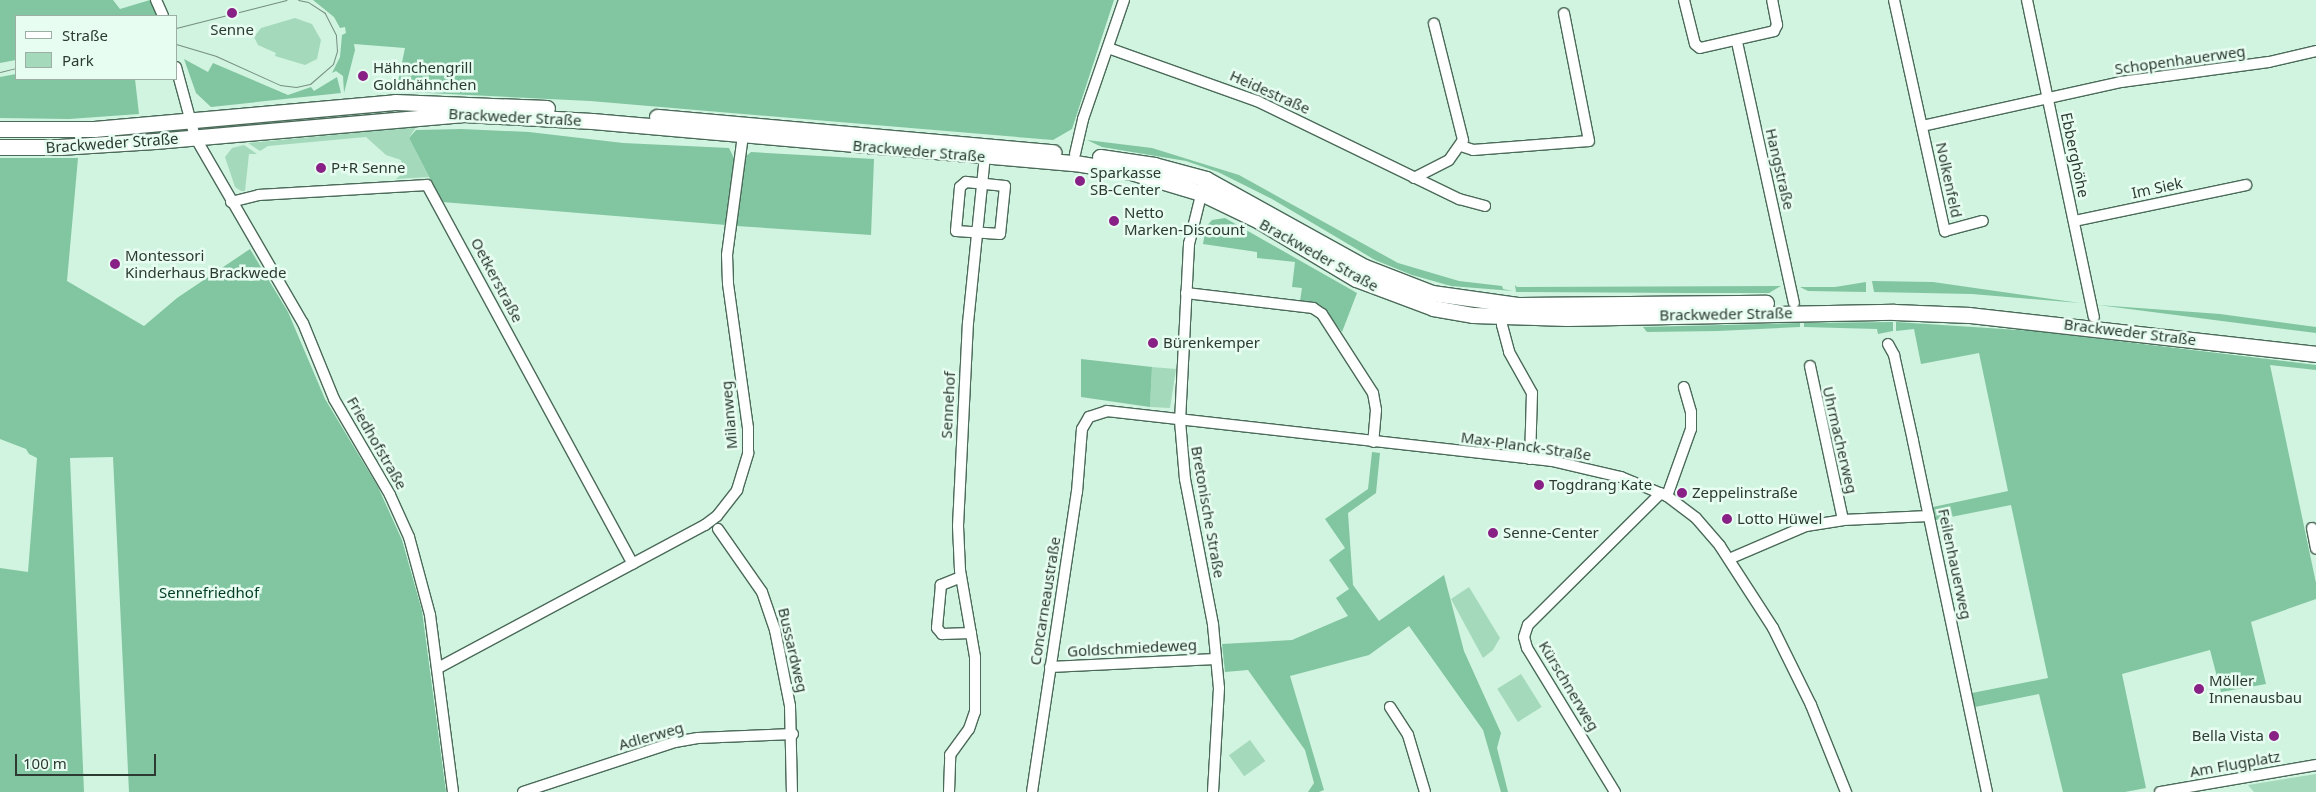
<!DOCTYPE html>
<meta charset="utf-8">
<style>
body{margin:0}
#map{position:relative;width:2316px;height:792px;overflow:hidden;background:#d0f4df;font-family:"Noto Sans",sans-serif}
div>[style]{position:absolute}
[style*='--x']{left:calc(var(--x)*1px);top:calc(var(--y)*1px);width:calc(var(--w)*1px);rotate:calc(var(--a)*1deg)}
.green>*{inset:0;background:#a5d9bc;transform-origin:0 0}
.forest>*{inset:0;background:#82c5a1}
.roads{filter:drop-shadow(1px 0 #4b6a59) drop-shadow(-1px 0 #4b6a59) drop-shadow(0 1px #4b6a59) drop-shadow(0 -1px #4b6a59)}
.minor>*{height:10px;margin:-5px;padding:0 5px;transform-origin:5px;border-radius:5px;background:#fff}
.secondary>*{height:15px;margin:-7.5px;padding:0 7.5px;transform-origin:7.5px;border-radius:7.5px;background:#fff}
.tram>*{height:1px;margin:-0.5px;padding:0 0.5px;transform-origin:0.5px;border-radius:0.5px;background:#768e80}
.dots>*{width:14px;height:14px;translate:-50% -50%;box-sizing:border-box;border:2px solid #e8fdf1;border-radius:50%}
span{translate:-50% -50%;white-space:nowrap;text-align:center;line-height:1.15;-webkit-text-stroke:5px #e8fdf1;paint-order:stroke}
.poi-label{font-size:15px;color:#2c3a32}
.left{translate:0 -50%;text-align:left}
.right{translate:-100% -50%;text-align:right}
.street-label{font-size:15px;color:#2c3a32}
.park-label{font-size:15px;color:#023c25}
.legend{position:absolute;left:15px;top:15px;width:162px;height:65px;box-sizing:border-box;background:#e8fdf1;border:1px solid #9dafa5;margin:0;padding:6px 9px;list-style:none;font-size:15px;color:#2c3a32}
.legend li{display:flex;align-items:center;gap:10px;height:25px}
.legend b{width:25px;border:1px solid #9dafa5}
.scale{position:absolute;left:15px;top:754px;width:141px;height:22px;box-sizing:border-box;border:2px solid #2c3a32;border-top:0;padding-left:6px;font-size:15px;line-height:18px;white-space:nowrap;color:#2c3a32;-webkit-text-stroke:4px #e8fdf1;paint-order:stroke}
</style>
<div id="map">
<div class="green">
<div style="clip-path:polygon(295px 18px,312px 24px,321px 40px,317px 59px,305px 65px,275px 56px,276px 53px,258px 45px,254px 37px,261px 28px)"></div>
<div style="clip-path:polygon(416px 127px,409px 138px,429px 177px,396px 179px,403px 173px,401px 160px,386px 155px,366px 137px,268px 146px,260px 151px,248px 143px)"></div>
<div style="clip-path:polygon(244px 145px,257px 154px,249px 154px,245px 191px,241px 191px,235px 187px,225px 157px,232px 148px)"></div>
<div style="clip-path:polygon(1152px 367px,1176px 369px,1170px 408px,1150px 407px)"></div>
<div style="clip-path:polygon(1469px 587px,1500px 638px,1493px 650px,1483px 658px,1451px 599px)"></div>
<div style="left:1521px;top:674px;width:39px;height:28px;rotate:58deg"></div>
<div style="left:1250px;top:740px;width:26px;height:26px;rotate:54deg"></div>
<div style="clip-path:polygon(2316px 774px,2316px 792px,2254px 792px,2248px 785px)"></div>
</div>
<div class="forest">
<div style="clip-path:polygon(0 0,113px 0,120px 9px,150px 0,157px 16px,16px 16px,16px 60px,0 63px)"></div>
<div style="clip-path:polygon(313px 0,1114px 0,1072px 129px,1053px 140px,590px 101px,387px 91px,397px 87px,405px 48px,354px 44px,355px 50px,344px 93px,343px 76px,336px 71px,332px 73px,340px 57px,342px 35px,346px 33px,345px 27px,340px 28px,334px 17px)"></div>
<div style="clip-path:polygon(184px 59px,208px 72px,213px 63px,288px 95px,311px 87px,314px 91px,337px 77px,341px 93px,211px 107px,196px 93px)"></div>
<div style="clip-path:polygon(16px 74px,16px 79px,135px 79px,139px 114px,69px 119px,0 118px,0 77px)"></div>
<div style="clip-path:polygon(461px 129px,529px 132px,623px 143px,729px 148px,734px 158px,726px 225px,442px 202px,409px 138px,416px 130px)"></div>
<div style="clip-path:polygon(1087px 140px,1152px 148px,1239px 175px,1398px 263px,1459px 281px,1502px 286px,1503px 289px,1513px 291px,1451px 286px,1412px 275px,1375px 260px,1272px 199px,1218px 172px,1186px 161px,1102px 147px)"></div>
<div style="clip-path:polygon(751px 152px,874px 159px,871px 235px,736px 226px,744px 158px)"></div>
<div style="clip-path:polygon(0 158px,78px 158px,67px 281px,144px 326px,177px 298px,250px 249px,288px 312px,325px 399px,378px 487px,402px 540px,422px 611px,446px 792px,129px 792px,113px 457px,70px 458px,84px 792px,0 792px,0 568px,28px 572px,37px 458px,29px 454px,26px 449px,0 439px)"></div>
<div style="clip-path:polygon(1225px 218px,1357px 293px,1342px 332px,1322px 308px,1300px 301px,1302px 288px,1292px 287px,1295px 262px,1257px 258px,1257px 252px,1203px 244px,1206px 227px,1212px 220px)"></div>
<div style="clip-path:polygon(1872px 281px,1933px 282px,2080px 303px,1972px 294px,1874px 292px)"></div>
<div style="clip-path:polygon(1866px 282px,1866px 292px,1808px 291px,1800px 287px,1835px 287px)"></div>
<div style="clip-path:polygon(1515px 285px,1517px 287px,1781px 286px,1769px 293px,1691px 293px,1516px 292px)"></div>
<div style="clip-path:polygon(2098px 305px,2220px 314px,2316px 327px,2316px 333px)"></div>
<div style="clip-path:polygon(1893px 322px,1893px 331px,1878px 334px,1877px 329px,1804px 327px,1804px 323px)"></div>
<div style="clip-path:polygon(1896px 322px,2035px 331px,2316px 365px,2316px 370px,2270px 365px,2316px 583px,2316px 599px,2251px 622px,2266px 684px,2221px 692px,2210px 650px,2122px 674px,2146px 788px,2125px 792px,2063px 792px,2039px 694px,1975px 707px,1972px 693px,2048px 678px,2011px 505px,1936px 520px,1933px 507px,2008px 491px,1979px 353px,1921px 364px,1914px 329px,1896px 331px)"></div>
<div style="clip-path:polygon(1800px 323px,1800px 327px,1718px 331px,1647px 332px,1643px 327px)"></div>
<div style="clip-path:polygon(1081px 359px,1152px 367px,1150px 407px,1081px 397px)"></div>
<div style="clip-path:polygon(1372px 452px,1380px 453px,1376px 493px,1348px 513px,1353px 585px,1379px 621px,1444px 575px,1464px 651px,1501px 733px,1497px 748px,1508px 792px,1501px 792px,1483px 730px,1409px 626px,1369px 655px,1290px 676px,1324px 790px,1319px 792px,1308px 792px,1314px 783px,1305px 750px,1248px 670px,1225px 672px,1222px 644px,1292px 640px,1348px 616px,1336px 598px,1349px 589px,1329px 560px,1345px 548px,1325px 519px,1368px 489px)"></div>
</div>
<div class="roads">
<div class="minor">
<div style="--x:156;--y:0;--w:17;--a:66"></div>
<div style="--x:1684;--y:0;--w:45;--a:76"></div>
<div style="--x:1695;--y:44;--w:6;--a:39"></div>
<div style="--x:1700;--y:48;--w:76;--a:-12.9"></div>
<div style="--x:1774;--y:31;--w:7;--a:-63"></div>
<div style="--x:1777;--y:25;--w:25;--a:-101"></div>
<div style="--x:1894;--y:0;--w:237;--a:77.6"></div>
<div style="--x:1945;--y:231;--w:39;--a:-15"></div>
<div style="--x:2027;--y:0;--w:324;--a:78.1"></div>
<div style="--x:1737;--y:42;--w:267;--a:77.7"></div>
<div style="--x:1108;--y:48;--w:158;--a:19.6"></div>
<div style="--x:1257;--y:101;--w:225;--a:25.9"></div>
<div style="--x:1459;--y:199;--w:27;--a:15"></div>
<div style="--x:176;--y:67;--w:73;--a:74.8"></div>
<div style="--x:195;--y:137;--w:215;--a:59.9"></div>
<div style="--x:303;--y:323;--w:82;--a:67.8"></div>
<div style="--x:334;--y:399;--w:111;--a:59.7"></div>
<div style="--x:390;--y:495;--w:46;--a:65.7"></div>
<div style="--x:409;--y:537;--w:81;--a:74.9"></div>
<div style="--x:430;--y:615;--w:178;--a:82.6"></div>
<div style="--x:1922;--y:126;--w:204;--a:-12.5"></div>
<div style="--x:2121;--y:82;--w:149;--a:-7.7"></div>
<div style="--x:2269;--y:62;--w:48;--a:-13.2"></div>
<div style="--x:1461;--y:146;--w:13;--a:18"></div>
<div style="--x:1473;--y:150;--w:116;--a:-4.4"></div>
<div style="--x:1589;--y:141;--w:130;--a:-101.1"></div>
<div style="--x:1075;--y:154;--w:36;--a:-77"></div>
<div style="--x:1083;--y:119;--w:126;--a:-71"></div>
<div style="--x:1414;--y:178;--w:39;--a:-27"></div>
<div style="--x:1449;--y:160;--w:24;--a:-55"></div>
<div style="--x:1463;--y:140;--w:120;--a:-104"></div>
<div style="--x:966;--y:182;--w:39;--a:6"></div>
<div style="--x:1005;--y:186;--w:48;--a:95.9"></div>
<div style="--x:1000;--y:234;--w:44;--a:-176.1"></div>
<div style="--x:956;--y:231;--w:44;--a:-84.8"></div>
<div style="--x:960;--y:187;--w:8;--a:-40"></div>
<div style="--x:1203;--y:187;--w:59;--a:103.8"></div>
<div style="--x:1189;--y:244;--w:177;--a:92.9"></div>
<div style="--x:1180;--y:421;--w:58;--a:85.1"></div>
<div style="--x:1185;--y:479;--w:149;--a:79.1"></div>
<div style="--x:1213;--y:625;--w:63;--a:84.6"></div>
<div style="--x:1219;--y:688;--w:104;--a:93.3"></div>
<div style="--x:231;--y:202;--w:29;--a:-14"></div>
<div style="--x:259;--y:195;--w:168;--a:-3.4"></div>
<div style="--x:427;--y:185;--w:431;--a:61.5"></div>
<div style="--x:2074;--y:221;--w:176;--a:-11.8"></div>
<div style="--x:1186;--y:293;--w:128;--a:6.7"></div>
<div style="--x:1313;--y:308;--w:11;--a:34"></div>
<div style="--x:1322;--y:314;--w:94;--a:57.2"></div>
<div style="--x:1373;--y:393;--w:17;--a:80"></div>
<div style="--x:1376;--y:410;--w:32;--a:95"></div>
<div style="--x:1503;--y:310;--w:15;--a:94"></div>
<div style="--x:1502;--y:325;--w:28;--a:75"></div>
<div style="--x:1509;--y:352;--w:47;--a:60.7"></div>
<div style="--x:1532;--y:393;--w:66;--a:91.7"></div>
<div style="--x:1888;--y:344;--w:13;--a:61"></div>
<div style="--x:1894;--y:355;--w:88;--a:77.5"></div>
<div style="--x:1913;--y:441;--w:359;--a:78.1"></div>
<div style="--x:1810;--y:366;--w:157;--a:77.9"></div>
<div style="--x:1667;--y:496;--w:71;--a:-70.3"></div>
<div style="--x:1691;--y:429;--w:17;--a:-90"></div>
<div style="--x:1691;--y:412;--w:26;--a:-106"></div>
<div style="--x:2312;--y:528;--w:21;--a:79"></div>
<div style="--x:718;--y:529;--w:77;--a:55.1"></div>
<div style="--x:762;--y:592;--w:40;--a:71.1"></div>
<div style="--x:775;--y:630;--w:77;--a:78.8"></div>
<div style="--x:790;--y:706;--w:86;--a:88.7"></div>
<div style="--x:1729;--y:559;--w:84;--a:-23.2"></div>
<div style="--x:1806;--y:526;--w:37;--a:-9"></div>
<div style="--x:1843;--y:520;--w:86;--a:-2.7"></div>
<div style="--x:961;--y:577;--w:22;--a:158"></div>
<div style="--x:941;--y:585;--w:43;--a:95.3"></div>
<div style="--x:937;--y:628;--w:8;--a:50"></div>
<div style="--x:942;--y:634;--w:29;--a:-2"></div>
<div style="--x:1050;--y:667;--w:166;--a:-2.8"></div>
<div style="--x:438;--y:668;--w:303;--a:-28.2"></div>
<div style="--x:705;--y:525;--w:15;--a:-37"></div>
<div style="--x:717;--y:516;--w:33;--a:-52"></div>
<div style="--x:737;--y:490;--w:39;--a:-73"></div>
<div style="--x:748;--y:453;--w:25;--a:-90"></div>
<div style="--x:748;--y:428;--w:146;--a:-97.9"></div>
<div style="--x:728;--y:283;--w:28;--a:-92"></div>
<div style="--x:727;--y:255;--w:121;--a:-82.4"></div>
<div style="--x:1390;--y:707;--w:33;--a:57"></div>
<div style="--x:1408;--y:735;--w:59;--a:73.4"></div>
<div style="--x:523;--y:792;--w:160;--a:-18.2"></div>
<div style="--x:675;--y:742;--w:23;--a:-10"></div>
<div style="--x:698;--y:738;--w:95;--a:-2.4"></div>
<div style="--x:949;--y:792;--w:37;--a:-88"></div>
<div style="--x:950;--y:755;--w:32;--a:-54"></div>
<div style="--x:969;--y:729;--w:18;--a:-71"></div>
<div style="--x:975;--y:712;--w:55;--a:-90"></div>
<div style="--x:975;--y:657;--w:88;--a:-99.8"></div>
<div style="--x:960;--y:570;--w:44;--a:-92.6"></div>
<div style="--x:958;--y:526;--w:203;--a:-87.2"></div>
<div style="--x:968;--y:323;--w:168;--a:-84.2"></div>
<div style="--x:1032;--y:792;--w:303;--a:-81.5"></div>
<div style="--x:1077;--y:492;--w:63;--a:-85.5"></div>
<div style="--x:1082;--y:429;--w:14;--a:-60"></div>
<div style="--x:1089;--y:417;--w:19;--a:-18"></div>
<div style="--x:1107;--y:411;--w:448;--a:6.4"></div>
<div style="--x:1552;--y:461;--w:71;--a:13.1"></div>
<div style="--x:1621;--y:477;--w:50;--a:22.4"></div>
<div style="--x:1667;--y:496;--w:36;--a:37"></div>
<div style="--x:1696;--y:518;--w:37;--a:49"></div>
<div style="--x:1720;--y:546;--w:98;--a:57.1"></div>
<div style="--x:1773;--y:628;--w:86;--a:63.7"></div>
<div style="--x:1811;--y:705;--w:94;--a:68.1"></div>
<div style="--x:1615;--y:792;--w:169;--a:-121.4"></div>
<div style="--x:1527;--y:648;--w:11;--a:-105"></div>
<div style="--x:1524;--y:637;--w:13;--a:-72"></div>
<div style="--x:1528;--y:625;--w:187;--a:-44.8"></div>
<div style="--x:2160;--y:792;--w:158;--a:-9.8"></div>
</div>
<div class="secondary">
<div style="--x:657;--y:117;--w:398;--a:5.1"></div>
<div style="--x:0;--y:129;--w:94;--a:0"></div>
<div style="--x:94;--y:129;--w:302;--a:-5.1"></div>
<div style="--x:395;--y:102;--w:152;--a:2.3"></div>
<div style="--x:0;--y:147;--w:59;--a:0"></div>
<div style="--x:59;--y:147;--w:96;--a:-3.6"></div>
<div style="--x:155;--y:141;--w:310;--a:-5"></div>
<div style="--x:464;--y:114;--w:128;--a:3.1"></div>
<div style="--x:592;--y:121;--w:485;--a:5"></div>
<div style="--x:1075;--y:163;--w:57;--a:9.1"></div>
<div style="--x:1131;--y:172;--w:73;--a:16.7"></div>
<div style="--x:1201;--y:193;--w:64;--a:25.8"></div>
<div style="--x:1259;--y:221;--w:113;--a:30.9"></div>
<div style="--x:1356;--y:279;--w:82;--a:20.6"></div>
<div style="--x:1433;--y:308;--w:41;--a:9.9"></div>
<div style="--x:1473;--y:315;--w:94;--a:1.8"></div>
<div style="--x:1567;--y:318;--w:327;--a:-1.1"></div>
<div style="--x:1894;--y:312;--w:75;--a:2.3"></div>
<div style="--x:1969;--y:315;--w:349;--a:6.4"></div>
<div style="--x:1100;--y:157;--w:55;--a:8.4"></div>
<div style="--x:1154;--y:165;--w:54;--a:15.1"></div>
<div style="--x:1206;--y:179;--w:182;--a:29"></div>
<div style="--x:1365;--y:267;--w:72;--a:21.2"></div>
<div style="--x:1432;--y:293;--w:88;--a:7.9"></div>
<div style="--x:1519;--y:305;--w:247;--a:-0.5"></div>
</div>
</div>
<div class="tram">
<div style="--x:176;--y:28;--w:114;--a:-14.2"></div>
<div style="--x:176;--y:44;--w:42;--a:16.7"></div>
<div style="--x:216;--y:56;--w:70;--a:24.4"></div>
<div style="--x:280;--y:85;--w:16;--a:7"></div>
<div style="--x:296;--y:87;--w:14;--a:-12"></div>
<div style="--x:310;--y:84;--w:30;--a:-41"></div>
<div style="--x:333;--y:64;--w:14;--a:-73"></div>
<div style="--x:337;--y:51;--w:16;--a:-94"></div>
<div style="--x:336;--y:35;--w:25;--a:-117"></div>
<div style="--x:325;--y:13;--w:20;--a:-147"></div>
<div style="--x:308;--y:2;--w:10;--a:-169"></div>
<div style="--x:0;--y:72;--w:16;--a:-14"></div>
</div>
<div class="dots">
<div style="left:232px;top:13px;background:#882086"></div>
<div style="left:363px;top:76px;background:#882086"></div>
<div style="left:321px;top:168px;background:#882086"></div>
<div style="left:1080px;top:181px;background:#882086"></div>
<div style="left:1114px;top:221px;background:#882086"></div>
<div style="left:115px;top:264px;background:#882086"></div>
<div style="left:1153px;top:343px;background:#882086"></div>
<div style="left:1539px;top:485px;background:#882086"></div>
<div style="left:1682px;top:493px;background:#882086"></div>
<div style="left:1727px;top:519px;background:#882086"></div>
<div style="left:1493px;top:533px;background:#882086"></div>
<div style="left:2199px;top:689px;background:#882086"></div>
<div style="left:2274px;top:736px;background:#882086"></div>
</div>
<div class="poi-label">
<span style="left:232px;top:30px">Senne</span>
<span class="left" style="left:373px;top:76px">Hähnchengrill<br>Goldhähnchen</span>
<span class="left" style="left:331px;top:168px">P+R Senne</span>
<span class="left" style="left:1090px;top:181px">Sparkasse<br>SB-Center</span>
<span class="left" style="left:1124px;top:221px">Netto<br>Marken-Discount</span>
<span class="left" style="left:125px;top:264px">Montessori<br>Kinderhaus Brackwede</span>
<span class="left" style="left:1163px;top:343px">Bürenkemper</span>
<span class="left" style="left:1549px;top:485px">Togdrang Kate</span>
<span class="left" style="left:1692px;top:493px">Zeppelinstraße</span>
<span class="left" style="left:1737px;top:519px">Lotto Hüwel</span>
<span class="left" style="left:1503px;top:533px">Senne-Center</span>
<span class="left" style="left:2209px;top:689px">Möller<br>Innenausbau</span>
<span class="right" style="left:2264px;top:736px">Bella Vista</span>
</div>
<div class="street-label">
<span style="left:2180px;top:60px;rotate:-8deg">Schopenhauerweg</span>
<span style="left:1270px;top:92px;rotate:24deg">Heidestraße</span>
<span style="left:515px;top:117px;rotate:3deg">Brackweder Straße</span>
<span style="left:112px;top:143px;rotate:-4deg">Brackweder Straße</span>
<span style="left:919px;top:151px;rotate:5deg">Brackweder Straße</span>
<span style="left:2075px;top:155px;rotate:78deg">Ebberghöhe</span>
<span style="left:1780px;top:169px;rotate:77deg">Hangstraße</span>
<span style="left:1949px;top:180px;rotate:78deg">Nolkenfeld</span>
<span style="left:2157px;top:188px;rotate:-12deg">Im Siek</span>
<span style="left:1319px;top:255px;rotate:29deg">Brackweder Straße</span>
<span style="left:497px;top:280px;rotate:62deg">Oetkerstraße</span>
<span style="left:1726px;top:314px;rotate:-1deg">Brackweder Straße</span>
<span style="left:2130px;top:332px;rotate:7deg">Brackweder Straße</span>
<span style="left:948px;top:405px;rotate:-87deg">Sennehof</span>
<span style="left:729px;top:415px;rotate:-95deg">Milanweg</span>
<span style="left:1840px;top:440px;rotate:77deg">Uhrmacherweg</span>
<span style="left:377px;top:443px;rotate:60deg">Friedhofstraße</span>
<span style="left:1526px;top:446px;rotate:8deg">Max-Planck-Straße</span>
<span style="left:1208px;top:512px;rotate:80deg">Bretonische Straße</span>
<span style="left:1955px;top:564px;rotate:78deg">Feilenhauerweg</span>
<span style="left:1045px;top:601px;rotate:-81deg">Concarneaustraße</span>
<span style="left:1132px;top:648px;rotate:-3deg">Goldschmiedeweg</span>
<span style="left:793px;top:650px;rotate:77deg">Bussardweg</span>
<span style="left:1569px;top:686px;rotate:59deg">Kürschnerweg</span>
<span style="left:651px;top:736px;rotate:-16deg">Adlerweg</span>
<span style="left:2235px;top:764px;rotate:-10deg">Am Flugplatz</span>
</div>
<div class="park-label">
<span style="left:209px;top:593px">Sennefriedhof</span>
</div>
<ul class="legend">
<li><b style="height:6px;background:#fff"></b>Straße</li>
<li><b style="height:14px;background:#a5d9bc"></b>Park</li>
</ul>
<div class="scale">100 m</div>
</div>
